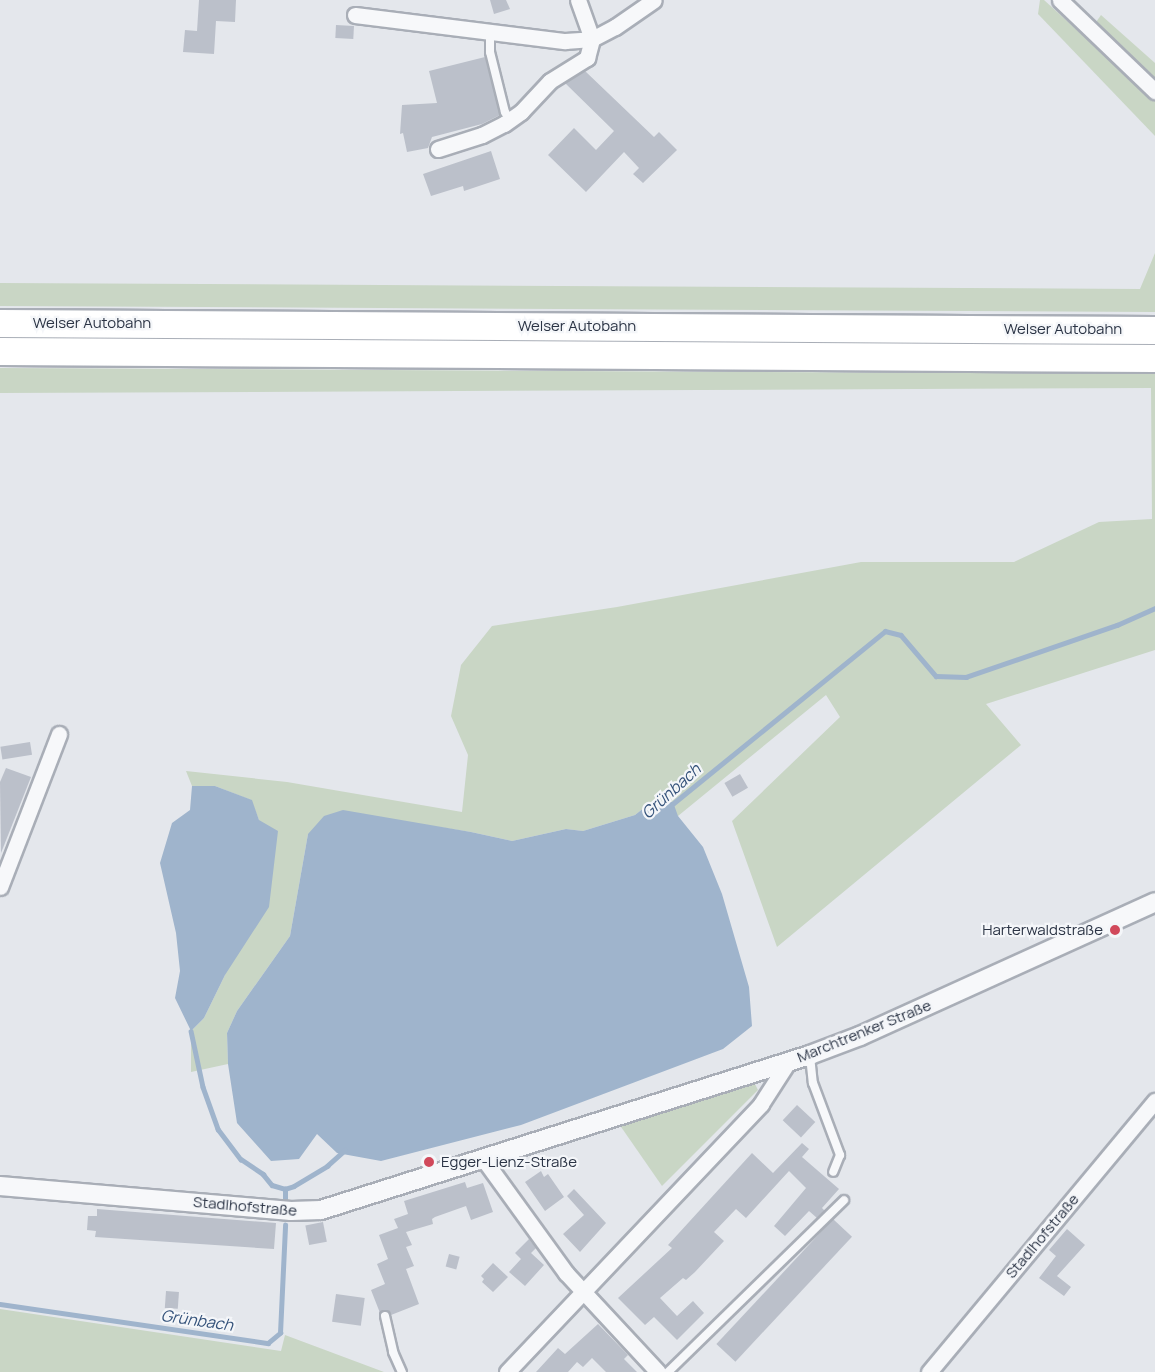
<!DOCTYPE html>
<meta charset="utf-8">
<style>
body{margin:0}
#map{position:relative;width:1155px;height:1372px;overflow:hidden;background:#e4e7ec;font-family:Manrope,sans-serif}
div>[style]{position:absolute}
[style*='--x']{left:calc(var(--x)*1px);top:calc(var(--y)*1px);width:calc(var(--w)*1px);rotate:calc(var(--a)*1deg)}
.green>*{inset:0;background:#c9d6c5}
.water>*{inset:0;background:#9fb4cc}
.stream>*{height:4.5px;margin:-2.25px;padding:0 2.25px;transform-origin:2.25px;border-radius:2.25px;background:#9fb4cc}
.building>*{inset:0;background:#bbc0ca;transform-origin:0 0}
.roads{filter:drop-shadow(2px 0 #a9aeb7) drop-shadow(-2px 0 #a9aeb7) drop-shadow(0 2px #a9aeb7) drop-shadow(0 -2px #a9aeb7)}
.service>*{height:8px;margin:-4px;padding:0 4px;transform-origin:4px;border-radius:4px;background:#f7f8fa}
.minor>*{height:15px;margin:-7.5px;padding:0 7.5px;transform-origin:7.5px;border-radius:7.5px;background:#f7f8fa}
.tertiary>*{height:18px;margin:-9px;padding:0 9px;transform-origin:9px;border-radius:9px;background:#f7f8fa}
.motorway>*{height:27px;margin:-13.5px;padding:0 13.5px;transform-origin:13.5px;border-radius:13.5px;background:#fff}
.dots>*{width:16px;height:16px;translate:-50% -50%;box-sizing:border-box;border:3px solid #f4f6f9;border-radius:50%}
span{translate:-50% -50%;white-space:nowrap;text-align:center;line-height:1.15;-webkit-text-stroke:4.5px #f4f6f9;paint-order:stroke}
.street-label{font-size:15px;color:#2b3445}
.poi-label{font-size:15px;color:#2b3445}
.right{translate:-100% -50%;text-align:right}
.left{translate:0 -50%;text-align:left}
.water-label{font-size:16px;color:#34527a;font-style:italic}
</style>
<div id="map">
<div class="green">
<div style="clip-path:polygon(1040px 0,1044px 0,1155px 101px,1155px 136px,1038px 14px)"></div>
<div style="clip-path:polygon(1101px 15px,1155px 63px,1155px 84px,1094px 25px)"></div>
<div style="clip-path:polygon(1155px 253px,1155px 312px,0 306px,0 283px,1140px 289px)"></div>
<div style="clip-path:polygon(0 368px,1155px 374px,1155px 650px,986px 704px,1021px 745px,777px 947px,732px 821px,840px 717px,826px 695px,678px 816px,650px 803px,635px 815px,583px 831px,566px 829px,512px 841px,471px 832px,419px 824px,308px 834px,290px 936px,237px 1011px,227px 1033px,228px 1064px,191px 1072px,191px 1031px,204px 1018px,225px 975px,259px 820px,251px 800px,215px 786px,192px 786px,186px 771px,287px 782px,462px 812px,468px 755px,451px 716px,461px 665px,492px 626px,617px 607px,861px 562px,1014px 562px,1099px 522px,1152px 519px,1151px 388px,0 393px)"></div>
<div style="clip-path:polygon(754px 1082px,758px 1090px,662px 1186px,619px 1124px)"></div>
<div style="clip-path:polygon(0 1309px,281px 1351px,285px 1335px,384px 1372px,0 1372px)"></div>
</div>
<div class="water">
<div style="clip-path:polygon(192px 786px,215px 786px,252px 800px,259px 820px,278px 831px,269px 907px,225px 975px,204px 1018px,191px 1031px,175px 998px,180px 971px,176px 933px,160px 863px,172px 823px,190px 810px)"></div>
<div style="clip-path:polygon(673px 802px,678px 816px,703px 847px,722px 894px,749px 987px,752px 1026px,723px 1049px,521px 1125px,381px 1161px,337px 1153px,317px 1134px,299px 1159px,271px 1161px,237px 1123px,228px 1064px,227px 1033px,237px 1011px,290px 936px,308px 834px,324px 816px,343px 810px,471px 832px,512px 841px,566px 829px,583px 831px,635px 815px,650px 803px)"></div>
</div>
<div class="stream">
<div style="--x:670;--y:806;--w:277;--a:-39.1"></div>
<div style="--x:885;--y:631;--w:16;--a:14"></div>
<div style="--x:901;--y:635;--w:54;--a:49.5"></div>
<div style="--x:936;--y:676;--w:30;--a:2"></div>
<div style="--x:966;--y:677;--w:160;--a:-19"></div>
<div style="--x:1117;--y:625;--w:42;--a:-24.1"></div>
<div style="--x:191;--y:1031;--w:57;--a:77.9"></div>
<div style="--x:203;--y:1087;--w:45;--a:70.3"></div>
<div style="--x:218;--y:1129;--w:38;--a:53"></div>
<div style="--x:241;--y:1159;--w:27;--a:34"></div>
<div style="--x:263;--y:1174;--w:14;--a:51"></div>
<div style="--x:272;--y:1185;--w:14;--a:17"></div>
<div style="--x:285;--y:1201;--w:12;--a:-90"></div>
<div style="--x:285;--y:1189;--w:9;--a:-18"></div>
<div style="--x:294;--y:1186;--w:39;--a:-31"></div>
<div style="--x:327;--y:1166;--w:24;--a:-42"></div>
<div style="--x:0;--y:1304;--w:271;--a:8.3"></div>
<div style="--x:268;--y:1343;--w:16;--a:-40"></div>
<div style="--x:280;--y:1333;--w:108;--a:-87.3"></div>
</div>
<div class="building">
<div style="clip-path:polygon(199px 0,236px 0,235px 22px,216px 21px,214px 54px,183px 52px,185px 30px,197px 31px)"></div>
<div style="clip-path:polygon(490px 0,506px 0,510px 9px,494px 14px)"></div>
<div style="left:336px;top:25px;width:18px;height:13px;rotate:3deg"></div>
<div style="clip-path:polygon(485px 57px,500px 115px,482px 124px,432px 137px,428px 148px,407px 152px,403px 133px,400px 134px,402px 105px,437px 103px,429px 71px)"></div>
<div style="clip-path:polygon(585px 71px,654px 137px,659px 132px,677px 150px,643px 183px,633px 174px,639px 168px,624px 152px,586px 192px,548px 155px,574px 128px,596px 150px,614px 131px,565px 83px)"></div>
<div style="clip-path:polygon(491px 151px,500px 179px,464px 191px,463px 186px,431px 196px,423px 174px)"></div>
<div style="left:30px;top:742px;width:13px;height:30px;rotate:81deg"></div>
<div style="clip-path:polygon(6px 768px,31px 777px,1px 853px,0 782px)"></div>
<div style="left:740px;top:774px;width:16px;height:18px;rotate:60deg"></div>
<div style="left:797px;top:1105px;width:25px;height:21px;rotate:43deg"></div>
<div style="clip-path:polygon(802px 1143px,809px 1149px,802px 1157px,839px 1189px,822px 1208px,825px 1211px,817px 1218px,809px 1211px,785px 1236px,774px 1226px,806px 1188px,789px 1171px,746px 1218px,736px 1209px,714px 1232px,724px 1241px,695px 1272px,686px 1280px,683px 1278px,660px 1298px,677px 1316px,693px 1301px,704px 1313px,677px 1340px,654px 1317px,645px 1325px,618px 1298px,672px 1248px,668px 1245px,752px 1153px,773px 1173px)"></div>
<div style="clip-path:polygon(541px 1171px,544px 1177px,548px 1174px,564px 1197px,545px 1211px,525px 1182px)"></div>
<div style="clip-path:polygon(465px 1182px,467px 1188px,483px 1183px,493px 1212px,471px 1220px,466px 1206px,435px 1217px,432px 1219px,433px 1224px,406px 1232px,412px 1245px,406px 1247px,414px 1266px,406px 1269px,419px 1304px,391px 1315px,386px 1310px,380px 1313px,371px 1290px,385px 1284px,377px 1264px,388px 1259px,379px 1235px,398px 1228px,394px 1219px,408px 1214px,404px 1201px)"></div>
<div style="clip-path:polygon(574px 1189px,606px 1223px,580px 1252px,563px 1234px,584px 1215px,567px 1196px)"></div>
<div style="clip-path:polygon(97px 1209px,276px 1223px,274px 1249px,95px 1237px,96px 1231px,87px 1230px,88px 1216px,97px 1216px)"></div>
<div style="left:833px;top:1219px;width:26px;height:171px;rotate:43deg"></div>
<div style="left:323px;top:1222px;width:20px;height:18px;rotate:79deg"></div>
<div style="clip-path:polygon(1067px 1229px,1085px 1245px,1057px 1276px,1071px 1287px,1064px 1296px,1039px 1278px,1056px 1256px,1049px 1250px)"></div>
<div style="clip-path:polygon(529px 1239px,536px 1248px,531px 1253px,544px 1265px,525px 1286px,509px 1272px,521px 1259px,515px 1253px)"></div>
<div style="left:449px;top:1254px;width:11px;height:13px;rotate:15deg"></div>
<div style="clip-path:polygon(493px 1263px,508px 1277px,493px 1292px,482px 1282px,484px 1279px,481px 1276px)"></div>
<div style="left:166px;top:1291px;width:13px;height:17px;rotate:4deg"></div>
<div style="left:336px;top:1294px;width:29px;height:28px;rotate:8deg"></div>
<div style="clip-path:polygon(598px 1324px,628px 1355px,624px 1359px,637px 1372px,606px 1372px,592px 1358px,583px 1367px,577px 1362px,568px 1372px,536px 1372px,558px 1348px,565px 1354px)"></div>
</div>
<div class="roads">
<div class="service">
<div style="--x:490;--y:33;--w:19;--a:90"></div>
<div style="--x:490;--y:52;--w:62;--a:76"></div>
<div style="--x:505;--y:112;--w:9;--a:58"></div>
<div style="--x:810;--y:1056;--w:27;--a:84"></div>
<div style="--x:813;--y:1083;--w:77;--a:69.4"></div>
<div style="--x:840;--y:1155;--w:18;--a:112"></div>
<div style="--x:385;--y:1316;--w:37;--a:77"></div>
<div style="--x:393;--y:1352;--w:22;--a:66"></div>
<div style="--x:668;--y:1372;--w:246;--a:-44.3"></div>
</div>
<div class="minor">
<div style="--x:1060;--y:0;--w:132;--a:43.8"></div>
<div style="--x:355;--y:15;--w:212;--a:7.1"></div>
<div style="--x:565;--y:41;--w:27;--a:-4"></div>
<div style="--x:592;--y:39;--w:26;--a:-28"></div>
<div style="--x:615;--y:27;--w:47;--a:-34.7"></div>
<div style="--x:438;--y:149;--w:46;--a:-17.7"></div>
<div style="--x:482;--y:135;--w:25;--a:-27"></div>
<div style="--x:504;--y:124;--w:21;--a:-35"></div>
<div style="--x:521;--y:112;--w:42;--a:-46.9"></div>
<div style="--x:550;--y:81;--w:44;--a:-31.9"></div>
<div style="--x:587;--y:58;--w:20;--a:-75"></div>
<div style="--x:592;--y:39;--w:41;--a:-109.7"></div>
<div style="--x:0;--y:887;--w:164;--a:-68.9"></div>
<div style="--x:482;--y:1157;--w:143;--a:54.1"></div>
<div style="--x:566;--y:1273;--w:135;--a:47.1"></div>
<div style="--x:507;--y:1372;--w:369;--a:-46.5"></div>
<div style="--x:761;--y:1104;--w:50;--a:-57.3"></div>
<div style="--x:929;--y:1372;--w:353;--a:-50.2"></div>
</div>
<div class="tertiary">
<div style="--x:0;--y:1186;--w:292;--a:4.9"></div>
<div style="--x:291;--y:1211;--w:30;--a:-2"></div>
<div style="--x:321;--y:1210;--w:513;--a:-17.59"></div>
<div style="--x:810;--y:1055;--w:53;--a:-20.8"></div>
<div style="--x:860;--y:1036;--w:324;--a:-24.4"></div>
</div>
<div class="motorway">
<div style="--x:0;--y:323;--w:1155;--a:0.35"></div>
<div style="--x:0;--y:351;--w:1155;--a:0.35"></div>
</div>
</div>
<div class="dots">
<div style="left:1115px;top:930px;background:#d1495b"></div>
<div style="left:429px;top:1162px;background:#d1495b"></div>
</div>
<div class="street-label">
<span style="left:92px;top:323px">Welser Autobahn</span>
<span style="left:577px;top:326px">Welser Autobahn</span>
<span style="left:1063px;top:329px">Welser Autobahn</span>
<span style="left:864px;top:1031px;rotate:-22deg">Marchtrenker Straße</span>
<span style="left:245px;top:1206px;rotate:5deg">Stadlhofstraße</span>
<span style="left:1042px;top:1236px;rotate:-50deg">Stadlhofstraße</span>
</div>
<div class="poi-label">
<span class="right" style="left:1103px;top:930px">Harterwaldstraße</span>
<span class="left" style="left:441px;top:1162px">Egger-Lienz-Straße</span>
</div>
<div class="water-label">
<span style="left:671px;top:791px;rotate:-42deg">Grünbach</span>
<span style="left:197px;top:1320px;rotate:8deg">Grünbach</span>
</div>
</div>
